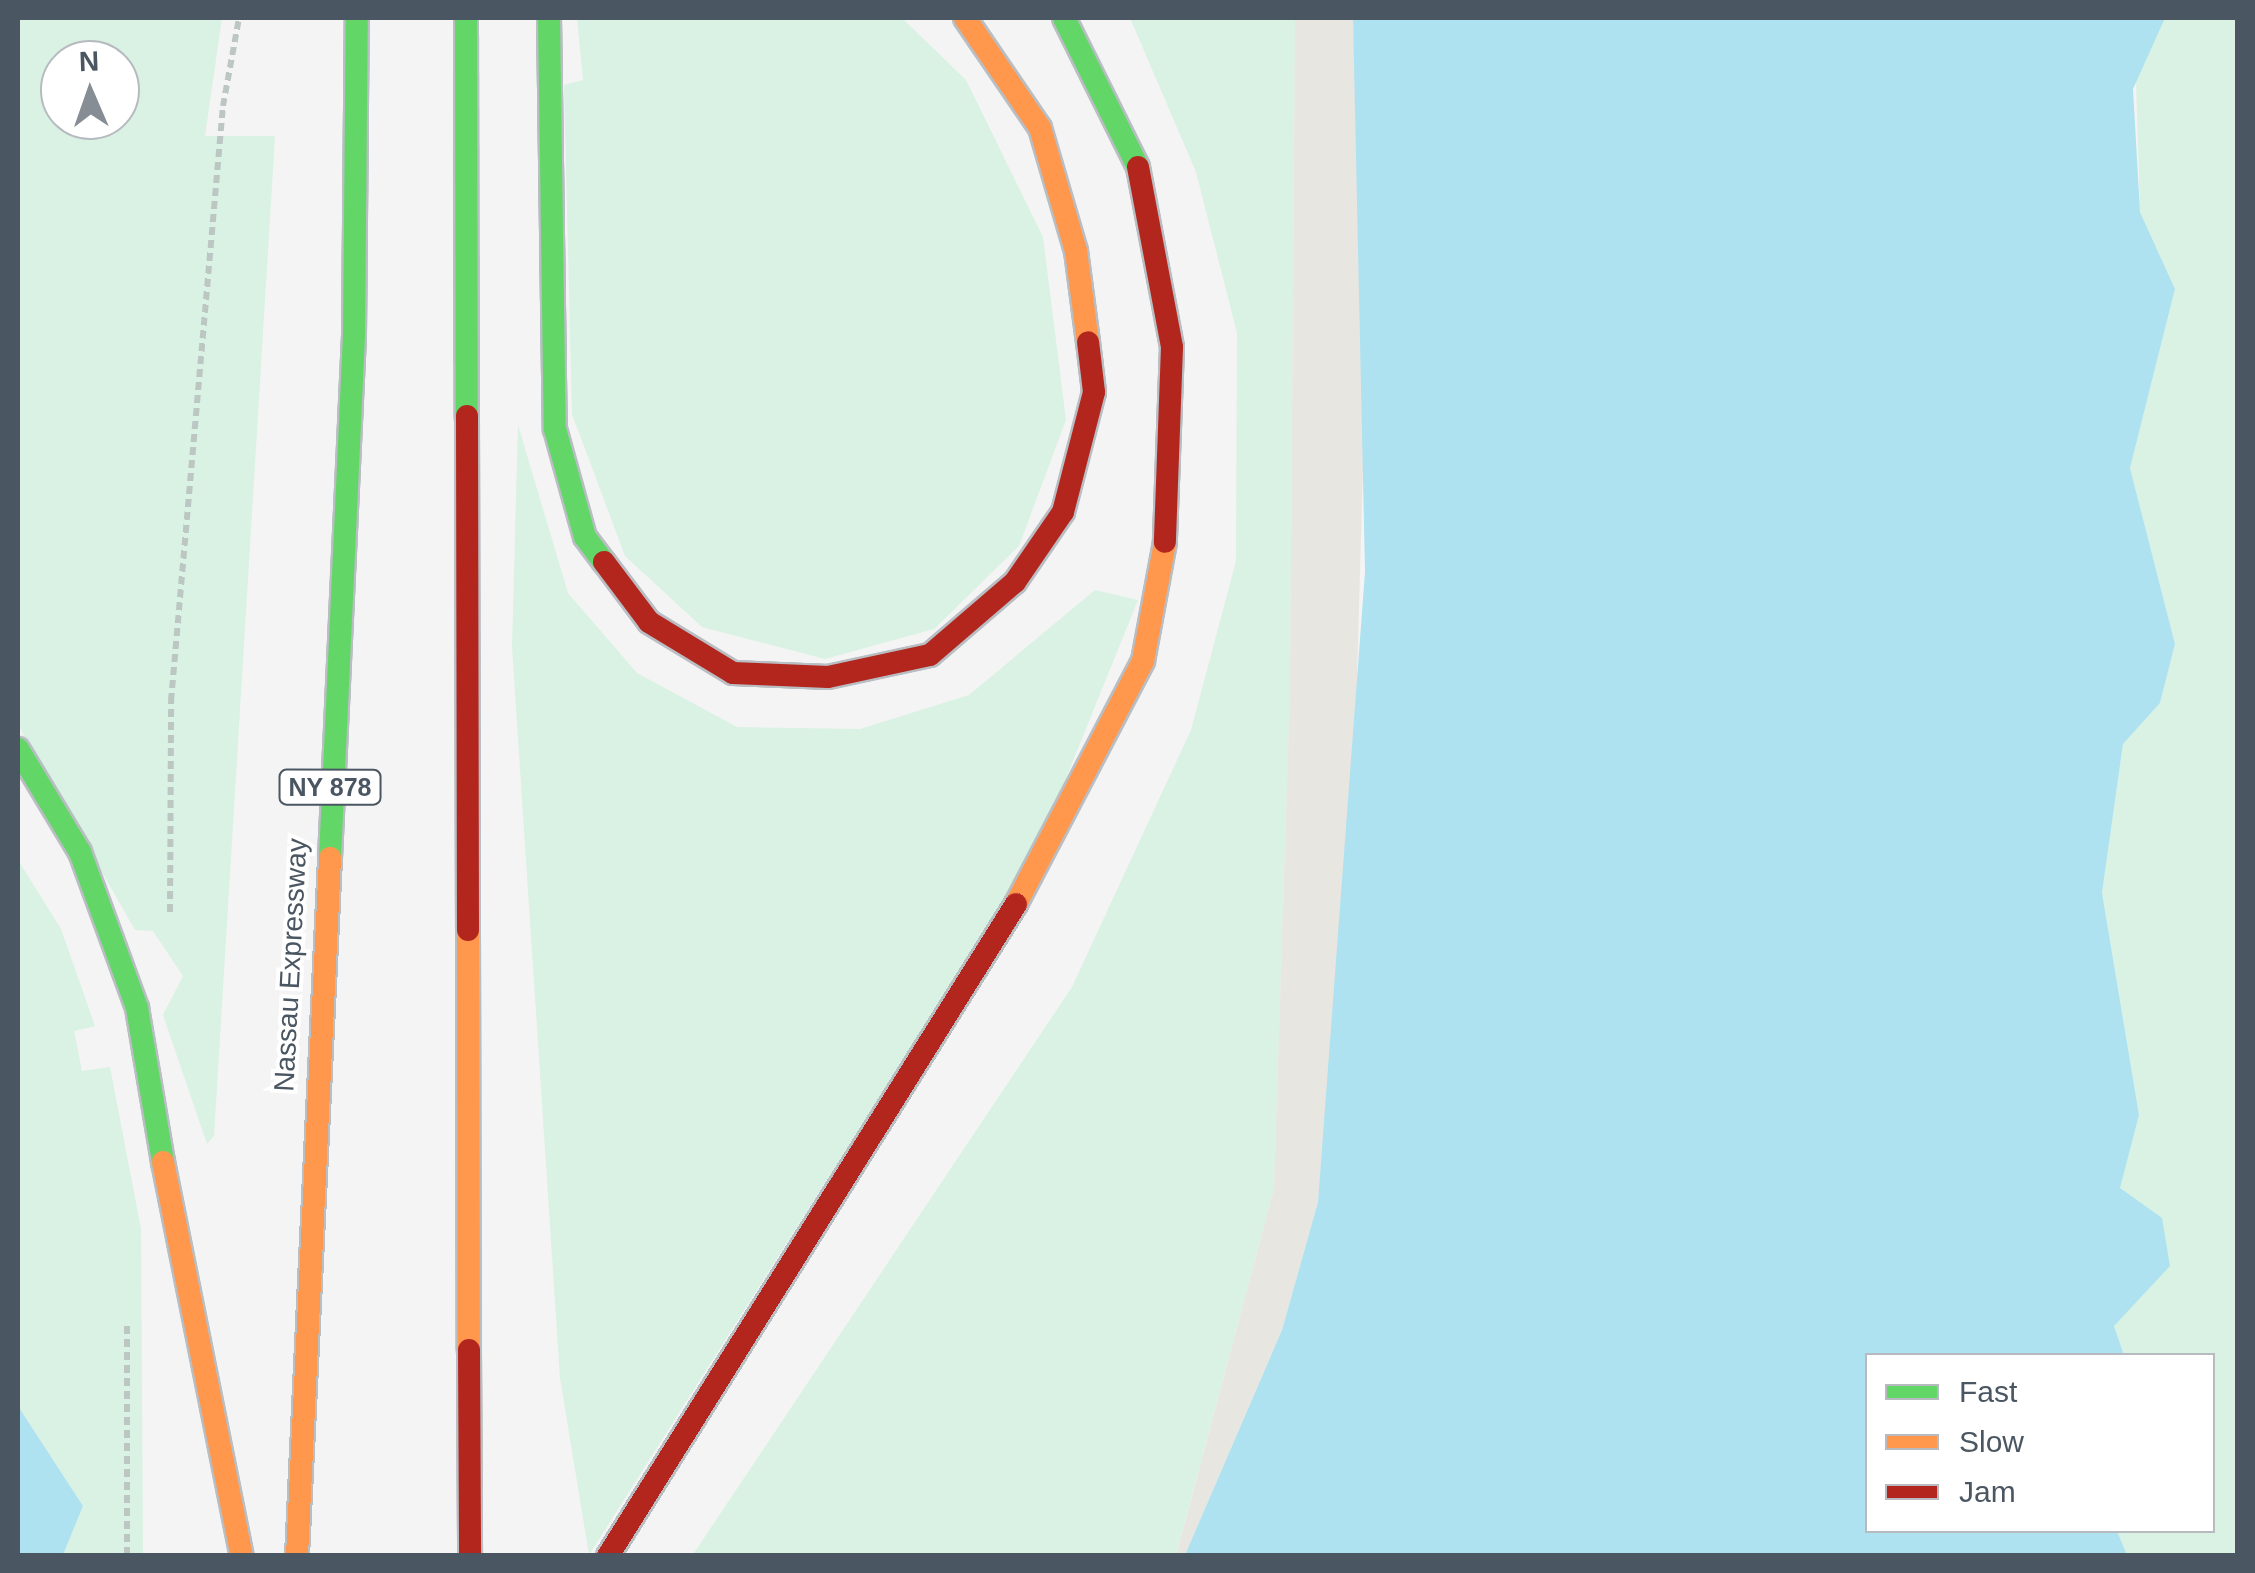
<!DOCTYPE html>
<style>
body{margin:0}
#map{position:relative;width:2255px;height:1573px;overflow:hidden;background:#f4f4f4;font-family:Arial,sans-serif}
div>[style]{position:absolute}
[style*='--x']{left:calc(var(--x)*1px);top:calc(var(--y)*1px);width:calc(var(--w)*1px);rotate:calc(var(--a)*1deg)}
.green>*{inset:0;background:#d9f2e3}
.sand>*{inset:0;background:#e7e6e1}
.water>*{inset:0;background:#aee2f0}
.path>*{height:6px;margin-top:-3px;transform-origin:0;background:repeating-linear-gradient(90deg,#bcc7c4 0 8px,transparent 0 13px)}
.roads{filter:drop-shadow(2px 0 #b9bec3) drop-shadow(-2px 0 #b9bec3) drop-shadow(0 2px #b9bec3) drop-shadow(0 -2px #b9bec3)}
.fast>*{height:22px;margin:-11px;padding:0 11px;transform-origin:11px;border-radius:11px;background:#63d668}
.slow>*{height:22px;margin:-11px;padding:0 11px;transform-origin:11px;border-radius:11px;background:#ff974d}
.jam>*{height:22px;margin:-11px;padding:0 11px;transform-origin:11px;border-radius:11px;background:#b3261e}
span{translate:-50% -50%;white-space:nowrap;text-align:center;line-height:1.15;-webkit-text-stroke:8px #fff;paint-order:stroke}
.shield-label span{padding:2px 8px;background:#fff;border:2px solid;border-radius:8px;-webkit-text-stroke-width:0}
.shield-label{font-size:25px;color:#4a5661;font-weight:700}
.street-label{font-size:28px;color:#4a5661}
.frame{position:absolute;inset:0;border:20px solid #4a5661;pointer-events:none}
.legend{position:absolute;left:1865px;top:1353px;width:350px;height:180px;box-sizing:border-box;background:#fff;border:2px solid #b7bbc0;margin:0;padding:12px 18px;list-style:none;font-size:30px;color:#4a5661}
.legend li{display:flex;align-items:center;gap:20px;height:50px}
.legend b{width:50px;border:2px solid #b7bbc0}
.north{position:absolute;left:40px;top:40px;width:100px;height:100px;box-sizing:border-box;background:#fff;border:2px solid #b7bbc0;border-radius:50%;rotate:358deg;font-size:28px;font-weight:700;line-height:40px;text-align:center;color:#4a5661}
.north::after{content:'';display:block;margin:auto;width:35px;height:45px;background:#868d94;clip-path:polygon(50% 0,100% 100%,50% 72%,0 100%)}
</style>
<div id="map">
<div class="green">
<div style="clip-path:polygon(evenodd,18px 18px,222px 18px,205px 136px,275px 136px,214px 1136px,207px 1144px,163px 1015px,183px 976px,153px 931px,135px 930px,18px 725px,18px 18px,60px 60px,120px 60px,120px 120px,60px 120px,60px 60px)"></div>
<div style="clip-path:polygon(577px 18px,902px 18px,966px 80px,1043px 237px,1066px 420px,1019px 546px,934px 629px,825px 659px,702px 627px,625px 556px,572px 414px,564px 85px,583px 80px)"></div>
<div style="clip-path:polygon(1130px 18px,1295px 18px,1290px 690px,1274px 1189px,1176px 1555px,692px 1556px,1072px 987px,1191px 730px,1236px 561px,1237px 333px,1196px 172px)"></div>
<div style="clip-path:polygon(2134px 18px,2237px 18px,2237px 1555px,2127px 1555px,2117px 1531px,2212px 1530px,2212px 1356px,2124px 1355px,2114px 1326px,2162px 1219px,2119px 1188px,2139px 1115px,2102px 893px,2123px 744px,2160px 703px,2175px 644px,2130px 468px,2175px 289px,2140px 212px)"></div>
<div style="clip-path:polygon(518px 425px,568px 593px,637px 673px,737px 727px,860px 729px,969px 695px,1095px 590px,1138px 600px,1039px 845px,589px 1555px,560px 1378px,512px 647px)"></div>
<div style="clip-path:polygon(18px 860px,61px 929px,95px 1026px,74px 1031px,82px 1071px,110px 1067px,141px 1229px,143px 1555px,63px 1555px,83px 1506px,18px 1406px)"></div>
</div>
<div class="sand">
<div style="clip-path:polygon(1295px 18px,1353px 18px,1366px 363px,1354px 782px,1318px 1202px,1282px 1330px,1185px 1555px,1176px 1556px,1274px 1189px,1290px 690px)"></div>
</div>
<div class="water">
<div style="clip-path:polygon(1353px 18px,2165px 18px,2133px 89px,2140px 212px,2175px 289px,2130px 468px,2175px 644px,2160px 703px,2123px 744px,2102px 893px,2139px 1115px,2120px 1188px,2162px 1218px,2170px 1266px,2114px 1326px,2124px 1355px,1868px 1356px,1868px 1530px,2117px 1531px,2127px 1555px,1185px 1555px,1282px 1330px,1318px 1202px,1365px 572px)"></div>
<div style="clip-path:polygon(18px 1406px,83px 1506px,63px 1555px,18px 1555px)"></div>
</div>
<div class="path">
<div style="--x:170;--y:912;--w:211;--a:-89.7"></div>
<div style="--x:171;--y:701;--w:597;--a:-85.01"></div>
<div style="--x:223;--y:106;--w:89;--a:-79.7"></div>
<div style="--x:127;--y:1326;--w:230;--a:90"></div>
</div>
<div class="roads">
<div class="fast">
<div style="--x:466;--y:18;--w:398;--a:89.9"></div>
<div style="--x:549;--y:18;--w:411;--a:89.2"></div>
<div style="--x:555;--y:429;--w:112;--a:74.5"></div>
<div style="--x:585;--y:537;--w:31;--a:53"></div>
<div style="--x:1064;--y:18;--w:166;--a:63.6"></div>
<div style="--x:18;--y:749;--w:120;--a:59"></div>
<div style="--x:80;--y:852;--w:166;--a:69.9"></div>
<div style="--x:137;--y:1008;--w:156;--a:80.4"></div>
<div style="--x:330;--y:858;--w:524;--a:-87.37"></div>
<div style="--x:354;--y:335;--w:317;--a:-89.5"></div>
</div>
<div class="slow">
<div style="--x:965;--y:18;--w:133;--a:55.7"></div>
<div style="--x:1040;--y:128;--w:128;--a:73.7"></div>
<div style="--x:1076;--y:251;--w:92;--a:82.5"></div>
<div style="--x:1016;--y:904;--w:274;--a:-62.4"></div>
<div style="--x:1143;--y:661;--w:121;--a:-79.5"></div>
<div style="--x:468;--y:930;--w:420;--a:89.9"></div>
<div style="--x:163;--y:1162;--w:402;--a:78.7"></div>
<div style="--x:297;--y:1556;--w:699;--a:-87.29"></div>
</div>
<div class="jam">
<div style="--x:1138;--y:167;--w:183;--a:79.3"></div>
<div style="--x:1172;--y:347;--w:195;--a:92.1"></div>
<div style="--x:467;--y:416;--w:514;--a:89.89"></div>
<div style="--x:604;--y:562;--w:75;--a:53.1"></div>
<div style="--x:649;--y:622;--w:98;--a:31.3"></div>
<div style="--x:733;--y:673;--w:95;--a:2.4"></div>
<div style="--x:828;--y:677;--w:104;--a:-12.2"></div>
<div style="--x:930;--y:655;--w:112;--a:-40.7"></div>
<div style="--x:1015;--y:582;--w:85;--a:-55.6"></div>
<div style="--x:1063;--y:512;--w:124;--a:-75.5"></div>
<div style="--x:1094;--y:392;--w:50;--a:-96.8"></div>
<div style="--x:469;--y:1350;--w:206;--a:89.7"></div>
<div style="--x:608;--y:1556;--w:769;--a:-57.96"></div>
</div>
</div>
<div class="shield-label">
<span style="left:330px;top:787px">NY 878</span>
</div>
<div class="street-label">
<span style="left:291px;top:965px;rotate:-87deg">Nassau Expressway</span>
</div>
<div class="frame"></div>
<ul class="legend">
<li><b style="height:12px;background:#63d668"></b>Fast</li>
<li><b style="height:12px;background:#ff974d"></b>Slow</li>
<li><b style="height:12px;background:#b3261e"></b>Jam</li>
</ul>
<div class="north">N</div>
</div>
